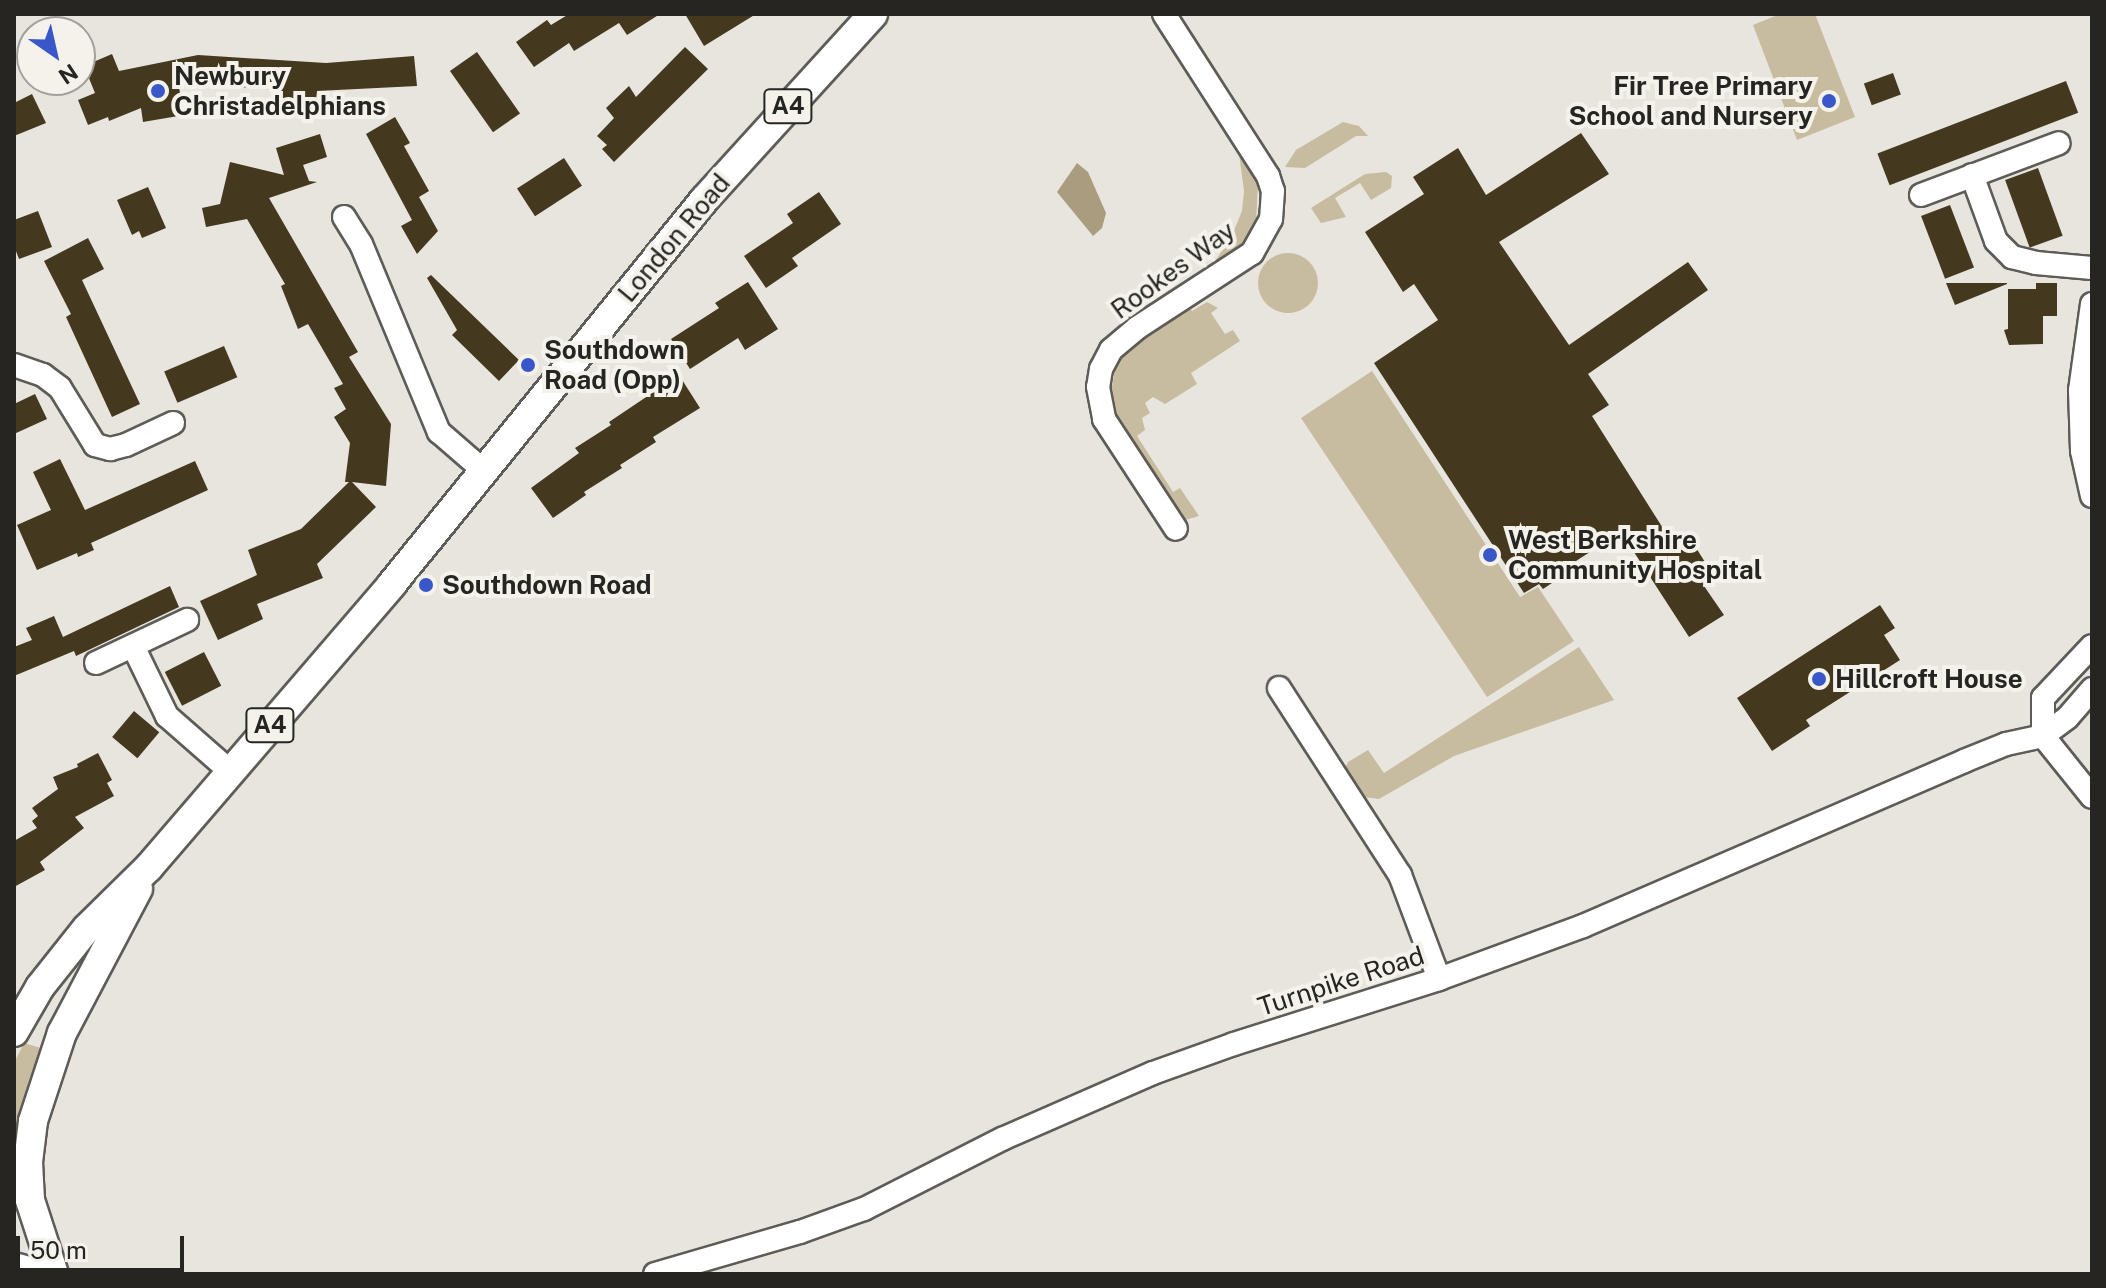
<!DOCTYPE html>
<style>
body{margin:0}
#map{position:relative;width:2106px;height:1288px;overflow:hidden;background:#e7e5de;font-family:"Public Sans",sans-serif}
div>[style]{position:absolute}
[style*='--x']{left:calc(var(--x)*1px);top:calc(var(--y)*1px);width:calc(var(--w)*1px);rotate:calc(var(--a)*1deg)}
.green>*{inset:0;background:#c7bc9f}
.round{border-radius:50%}
.water>*{inset:0;background:#aa9d7f}
.building>*{inset:0;background:#44391e;transform-origin:0 0}
.roads{filter:drop-shadow(2px 0 #5e5c56) drop-shadow(-2px 0 #5e5c56) drop-shadow(0 2px #5e5c56) drop-shadow(0 -2px #5e5c56)}
.minor>*{height:22px;margin:-11px;padding:0 11px;transform-origin:11px;border-radius:11px;background:#fff}
.major>*{height:28px;margin:-14px;padding:0 14px;transform-origin:14px;border-radius:14px;background:#fff}
.dots>*{width:22px;height:22px;translate:-50% -50%;box-sizing:border-box;border:4px solid #f5f2eb;border-radius:50%}
span{translate:-50% -50%;white-space:nowrap;text-align:center;line-height:1.15;-webkit-text-stroke:8px #f5f2eb;paint-order:stroke}
.shield-label span{padding:2px 6px;background:#f5f2eb;border:2px solid;border-radius:6px;-webkit-text-stroke-width:0}
.shield-label{font-size:24px;color:#262522;font-weight:700}
.poi-label{font-size:26px;color:#262522;font-weight:700}
.left{translate:0 -50%;text-align:left}
.right{translate:-100% -50%;text-align:right}
.street-label{font-size:26px;color:#262522}
.frame{position:absolute;inset:0;border:16px solid #262522;pointer-events:none}
.north{position:absolute;left:16px;top:16px;width:80px;height:80px;box-sizing:border-box;background:#f5f2eb;border:2px solid #a2a09b;border-radius:50%;rotate:146deg;font-size:22px;font-weight:700;line-height:32px;text-align:center;color:#262522}
.north::after{content:'';display:block;margin:auto;width:28px;height:36px;background:#3a57c9;clip-path:polygon(50% 0,100% 100%,50% 72%,0 100%)}
.scale{position:absolute;left:16px;top:1236px;width:168px;height:36px;box-sizing:border-box;border:4px solid #262522;border-top:0;padding-left:10px;font-size:24px;line-height:28px;white-space:nowrap;color:#262522;-webkit-text-stroke:6px #f5f2eb;paint-order:stroke}
</style>
<div id="map">
<div class="green">
<div style="clip-path:polygon(1780px 14px,1815px 14px,1855px 117px,1797px 140px,1753px 25px)"></div>
<div style="clip-path:polygon(1343px 122px,1359px 126px,1368px 136px,1356px 136px,1305px 168px,1285px 167px,1296px 150px)"></div>
<div style="clip-path:polygon(1238px 146px,1258px 184px,1256px 224px,1237px 250px,1213px 265px,1233px 233px,1242px 211px,1244px 191px)"></div>
<div style="clip-path:polygon(1386px 172px,1392px 176px,1391px 188px,1371px 200px,1360px 183px,1335px 198px,1346px 217px,1321px 223px,1311px 208px,1365px 174px)"></div>
<div class="round" style="left:1258px;top:253px;width:60px;height:60px"></div>
<div style="clip-path:polygon(1207px 302px,1218px 308px,1211px 313px,1225px 334px,1233px 330px,1240px 341px,1191px 373px,1197px 384px,1165px 404px,1153px 397px,1145px 403px,1150px 413px,1142px 418px,1145px 430px,1137px 436px,1173px 492px,1180px 488px,1199px 516px,1185px 520px,1118px 422px,1111px 392px,1115px 370px,1124px 352px,1188px 306px,1192px 311px)"></div>
<div style="clip-path:polygon(1372px 371px,1520px 597px,1538px 587px,1574px 641px,1487px 697px,1301px 418px)"></div>
<div style="clip-path:polygon(1579px 647px,1614px 700px,1454px 756px,1379px 799px,1364px 797px,1345px 768px,1348px 762px,1368px 750px,1384px 773px)"></div>
<div style="clip-path:polygon(24px 1043px,44px 1049px,29px 1080px,14px 1135px,14px 1063px)"></div>
</div>
<div class="water">
<div style="clip-path:polygon(1077px 163px,1088px 172px,1106px 213px,1102px 228px,1093px 236px,1057px 192px)"></div>
</div>
<div class="building">
<div style="clip-path:polygon(569px 14px,660px 14px,627px 35px,619px 23px,574px 51px,569px 43px,534px 67px,516px 42px,547px 20px,551px 25px)"></div>
<div style="clip-path:polygon(685px 14px,756px 14px,704px 46px)"></div>
<div style="clip-path:polygon(685px 47px,708px 69px,614px 162px,602px 149px,607px 145px,597px 136px,614px 118px,606px 108px,629px 86px,636px 97px)"></div>
<div style="left:477px;top:52px;width:75px;height:33px;rotate:55deg"></div>
<div style="clip-path:polygon(112px 54px,119px 71px,198px 55px,326px 63px,414px 56px,417px 86px,317px 91px,316px 100px,278px 98px,278px 90px,178px 82px,184px 115px,143px 122px,141px 108px,109px 121px,108px 117px,88px 125px,78px 100px,95px 93px,84px 66px)"></div>
<div style="left:1893px;top:73px;width:23px;height:31px;rotate:70deg"></div>
<div style="left:2066px;top:81px;width:34px;height:202px;rotate:69deg"></div>
<div style="clip-path:polygon(32px 94px,46px 123px,14px 136px,14px 103px)"></div>
<div style="clip-path:polygon(395px 117px,410px 143px,404px 146px,429px 191px,419px 197px,438px 231px,417px 254px,401px 226px,412px 220px,366px 134px)"></div>
<div style="clip-path:polygon(1581px 133px,1609px 174px,1499px 242px,1569px 345px,1688px 262px,1708px 290px,1588px 374px,1609px 405px,1592px 416px,1678px 552px,1693px 543px,1715px 578px,1704px 586px,1724px 615px,1689px 637px,1621px 532px,1576px 561px,1579px 565px,1543px 589px,1539px 584px,1524px 593px,1374px 363px,1438px 320px,1414px 284px,1403px 292px,1365px 232px,1424px 194px,1413px 177px,1458px 148px,1486px 195px)"></div>
<div style="clip-path:polygon(320px 134px,327px 157px,303px 165px,309px 181px,317px 182px,269px 198px,358px 352px,349px 357px,391px 424px,386px 486px,352px 482px,376px 507px,317px 564px,323px 578px,257px 604px,263px 619px,218px 640px,200px 601px,257px 575px,248px 550px,301px 529px,349px 482px,345px 482px,350px 443px,334px 417px,346px 409px,334px 388px,343px 384px,308px 324px,298px 329px,281px 286px,285px 284px,247px 219px,206px 227px,202px 208px,220px 204px,230px 162px,284px 175px,276px 148px)"></div>
<div style="left:564px;top:158px;width:33px;height:56px;rotate:57deg"></div>
<div style="left:2038px;top:168px;width:72px;height:35px;rotate:70deg"></div>
<div style="clip-path:polygon(148px 187px,166px 228px,142px 238px,139px 231px,132px 235px,117px 200px)"></div>
<div style="clip-path:polygon(819px 192px,841px 224px,792px 258px,798px 266px,766px 288px,744px 256px,793px 223px,787px 214px)"></div>
<div style="left:1950px;top:205px;width:67px;height:31px;rotate:69deg"></div>
<div style="clip-path:polygon(38px 211px,52px 247px,19px 259px,14px 246px,14px 220px)"></div>
<div style="clip-path:polygon(88px 238px,104px 269px,82px 280px,140px 404px,112px 417px,66px 317px,71px 314px,44px 261px)"></div>
<div style="clip-path:polygon(431px 275px,519px 360px,499px 381px,452px 335px,457px 330px,427px 278px)"></div>
<div style="clip-path:polygon(748px 282px,778px 329px,745px 350px,738px 338px,690px 369px,671px 339px,719px 308px,715px 303px)"></div>
<div style="clip-path:polygon(1946px 283px,2007px 283px,2007px 284px,1955px 305px)"></div>
<div style="clip-path:polygon(2036px 283px,2057px 283px,2057px 316px,2043px 316px,2043px 344px,2009px 345px,2004px 330px,2008px 329px,2008px 289px,2036px 289px)"></div>
<div style="left:224px;top:346px;width:34px;height:65px;rotate:67deg"></div>
<div style="clip-path:polygon(679px 375px,700px 408px,653px 437px,656px 442px,620px 465px,622px 468px,584px 492px,586px 495px,553px 518px,531px 488px,579px 453px,575px 448px,611px 425px,609px 422px)"></div>
<div style="clip-path:polygon(35px 394px,47px 419px,14px 434px,14px 404px)"></div>
<div style="clip-path:polygon(60px 459px,85px 510px,195px 461px,208px 490px,91px 543px,94px 550px,78px 557px,77px 553px,37px 570px,17px 525px,51px 510px,33px 472px)"></div>
<div style="clip-path:polygon(170px 586px,179px 607px,76px 656px,74px 651px,14px 676px,14px 647px,32px 640px,26px 628px,54px 616px,63px 637px)"></div>
<div style="clip-path:polygon(1880px 605px,1895px 628px,1884px 635px,1900px 660px,1806px 720px,1810px 726px,1772px 751px,1737px 698px)"></div>
<div style="left:204px;top:652px;width:38px;height:44px;rotate:63deg"></div>
<div style="left:134px;top:711px;width:33px;height:34px;rotate:40deg"></div>
<div style="clip-path:polygon(98px 753px,112px 780px,107px 783px,114px 796px,75px 817px,84px 828px,40px 862px,45px 870px,14px 887px,14px 841px,37px 828px,32px 821px,38px 816px,32px 808px,58px 789px,53px 777px,78px 767px,77px 764px)"></div>
</div>
<div class="roads">
<div class="minor">
<div style="--x:1164;--y:14;--w:193;--a:57.3"></div>
<div style="--x:1268;--y:176;--w:16;--a:72"></div>
<div style="--x:1273;--y:191;--w:28;--a:94"></div>
<div style="--x:1271;--y:219;--w:39;--a:119"></div>
<div style="--x:1252;--y:253;--w:137;--a:146.9"></div>
<div style="--x:1137;--y:328;--w:34;--a:140"></div>
<div style="--x:1111;--y:350;--w:21;--a:118"></div>
<div style="--x:1101;--y:369;--w:18;--a:99"></div>
<div style="--x:1098;--y:387;--w:33;--a:79"></div>
<div style="--x:1104;--y:419;--w:131;--a:56.8"></div>
<div style="--x:1972;--y:175;--w:70;--a:70"></div>
<div style="--x:1996;--y:241;--w:23;--a:45"></div>
<div style="--x:2012;--y:257;--w:25;--a:14"></div>
<div style="--x:2036;--y:263;--w:56;--a:5.1"></div>
<div style="--x:1921;--y:195;--w:147;--a:-20.6"></div>
<div style="--x:344;--y:217;--w:32;--a:58"></div>
<div style="--x:361;--y:244;--w:204;--a:67.5"></div>
<div style="--x:439;--y:432;--w:60;--a:40.9"></div>
<div style="--x:2092;--y:304;--w:87;--a:97.9"></div>
<div style="--x:2080;--y:390;--w:61;--a:88.1"></div>
<div style="--x:2082;--y:451;--w:46;--a:77.5"></div>
<div style="--x:14;--y:365;--w:31;--a:19"></div>
<div style="--x:43;--y:375;--w:21;--a:37"></div>
<div style="--x:60;--y:388;--w:67;--a:58.4"></div>
<div style="--x:95;--y:445;--w:16;--a:15"></div>
<div style="--x:110;--y:449;--w:16;--a:-14"></div>
<div style="--x:126;--y:445;--w:52;--a:-25.1"></div>
<div style="--x:133;--y:646;--w:78;--a:64.1"></div>
<div style="--x:167;--y:716;--w:85;--a:41.2"></div>
<div style="--x:96;--y:663;--w:101;--a:-25.3"></div>
<div style="--x:1279;--y:688;--w:223;--a:57.1"></div>
<div style="--x:1400;--y:875;--w:111;--a:69.4"></div>
<div style="--x:2043;--y:736;--w:38;--a:-90"></div>
<div style="--x:2043;--y:698;--w:71;--a:-46.7"></div>
<div style="--x:2043;--y:736;--w:78;--a:51.2"></div>
<div style="--x:655;--y:1274;--w:151;--a:-16.2"></div>
<div style="--x:800;--y:1232;--w:68;--a:-19.8"></div>
<div style="--x:864;--y:1209;--w:155;--a:-26.9"></div>
<div style="--x:1002;--y:1139;--w:165;--a:-23.6"></div>
<div style="--x:1153;--y:1073;--w:86;--a:-19.7"></div>
<div style="--x:1234;--y:1044;--w:215;--a:-17.6"></div>
<div style="--x:1439;--y:979;--w:153;--a:-20.2"></div>
<div style="--x:1583;--y:926;--w:415;--a:-23.4"></div>
<div style="--x:1964;--y:761;--w:45;--a:-22"></div>
<div style="--x:2006;--y:744;--w:38;--a:-12"></div>
<div style="--x:2043;--y:736;--w:31;--a:-37"></div>
<div style="--x:2068;--y:717;--w:37;--a:-49"></div>
</div>
<div class="major">
<div style="--x:14;--y:1032;--w:52;--a:-60"></div>
<div style="--x:40;--y:987;--w:75;--a:-51.5"></div>
<div style="--x:87;--y:928;--w:87;--a:-44.5"></div>
<div style="--x:149;--y:867;--w:373;--a:-49.3"></div>
<div style="--x:392;--y:584;--w:495;--a:-50.9"></div>
<div style="--x:704;--y:200;--w:251;--a:-47.7"></div>
<div style="--x:14;--y:1267;--w:27;--a:15"></div>
<div style="--x:54;--y:1274;--w:78;--a:-108"></div>
<div style="--x:30;--y:1200;--w:38;--a:-93"></div>
<div style="--x:28;--y:1162;--w:41;--a:-83"></div>
<div style="--x:33;--y:1121;--w:93;--a:-71.8"></div>
<div style="--x:62;--y:1033;--w:163;--a:-62.2"></div>
</div>
</div>
<div class="dots">
<div style="left:158px;top:91px;background:#3a57c9"></div>
<div style="left:1829px;top:101px;background:#3a57c9"></div>
<div style="left:528px;top:365px;background:#3a57c9"></div>
<div style="left:1490px;top:555px;background:#3a57c9"></div>
<div style="left:426px;top:585px;background:#3a57c9"></div>
<div style="left:1819px;top:679px;background:#3a57c9"></div>
</div>
<div class="shield-label">
<span style="left:788px;top:106px">A4</span>
<span style="left:270px;top:725px">A4</span>
</div>
<div class="poi-label">
<span class="left" style="left:174px;top:91px">Newbury<br>Christadelphians</span>
<span class="right" style="left:1813px;top:101px">Fir Tree Primary<br>School and Nursery</span>
<span class="left" style="left:544px;top:365px">Southdown<br>Road (Opp)</span>
<span class="left" style="left:1508px;top:555px">West Berkshire<br>Community Hospital</span>
<span class="left" style="left:442px;top:585px">Southdown Road</span>
<span class="left" style="left:1835px;top:679px">Hillcroft House</span>
</div>
<div class="street-label">
<span style="left:674px;top:238px;rotate:-50deg">London Road</span>
<span style="left:1173px;top:270px;rotate:-36deg">Rookes Way</span>
<span style="left:1341px;top:981px;rotate:-18deg">Turnpike Road</span>
</div>
<div class="frame"></div>
<div class="north">N</div>
<div class="scale">50 m</div>
</div>
